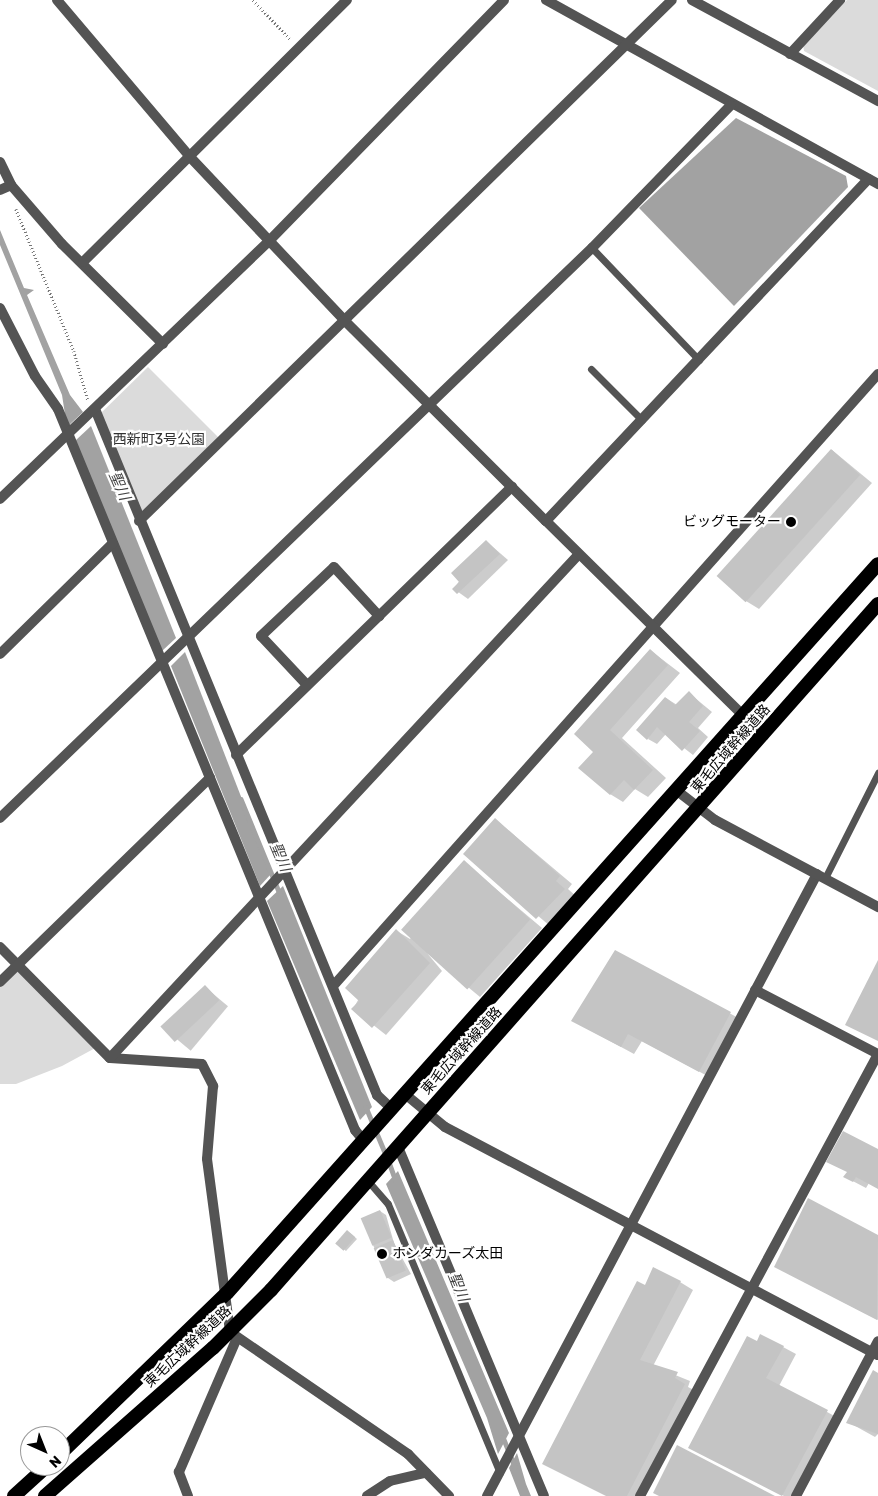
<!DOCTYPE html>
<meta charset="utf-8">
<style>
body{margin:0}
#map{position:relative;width:878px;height:1496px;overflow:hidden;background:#fff;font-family:Rubik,"Noto Sans JP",sans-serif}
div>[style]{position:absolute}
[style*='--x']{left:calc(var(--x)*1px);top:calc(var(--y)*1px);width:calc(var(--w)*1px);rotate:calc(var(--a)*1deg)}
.green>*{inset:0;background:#dbdbdb}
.water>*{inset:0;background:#a2a2a2}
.shadow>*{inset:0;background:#0003;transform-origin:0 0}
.stream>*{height:4.5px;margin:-2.25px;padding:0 2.25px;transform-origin:2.25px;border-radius:2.25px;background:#a2a2a2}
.building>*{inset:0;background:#c4c4c4;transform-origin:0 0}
.path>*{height:2.5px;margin-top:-1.25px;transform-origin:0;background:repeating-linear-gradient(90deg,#767676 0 1px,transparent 0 3.5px)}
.service>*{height:7px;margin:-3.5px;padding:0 3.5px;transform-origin:3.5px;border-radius:3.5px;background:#545454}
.minor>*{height:10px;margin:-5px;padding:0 5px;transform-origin:5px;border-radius:5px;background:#545454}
.tertiary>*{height:10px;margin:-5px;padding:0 5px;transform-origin:5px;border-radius:5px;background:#545454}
.trunk>*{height:14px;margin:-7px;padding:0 7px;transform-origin:7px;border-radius:7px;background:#000}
.dots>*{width:14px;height:14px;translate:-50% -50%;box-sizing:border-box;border:2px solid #fff;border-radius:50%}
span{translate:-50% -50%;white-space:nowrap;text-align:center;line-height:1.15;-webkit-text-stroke:4.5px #fff;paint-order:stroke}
.park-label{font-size:14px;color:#323232}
.poi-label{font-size:14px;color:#000}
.right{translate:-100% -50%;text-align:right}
.left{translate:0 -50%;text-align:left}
.street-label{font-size:14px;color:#000}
.water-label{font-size:15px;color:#434343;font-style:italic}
.north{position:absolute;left:20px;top:1426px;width:50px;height:50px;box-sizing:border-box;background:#fff;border:1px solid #999;border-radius:50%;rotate:136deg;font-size:14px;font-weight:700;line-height:20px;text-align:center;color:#000}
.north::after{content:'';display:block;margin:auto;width:18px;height:22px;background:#000;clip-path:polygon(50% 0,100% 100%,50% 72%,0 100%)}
</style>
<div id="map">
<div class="green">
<div style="clip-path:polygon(847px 0,878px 0,878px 91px,804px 51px,803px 44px)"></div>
<div style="clip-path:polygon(148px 367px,221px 440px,143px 517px,101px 413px)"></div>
<div style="clip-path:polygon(17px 964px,99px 1046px,62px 1066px,16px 1084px,0 1084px,0 982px)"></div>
</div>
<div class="water">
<div style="clip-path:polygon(736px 118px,846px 176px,848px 187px,734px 306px,639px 208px)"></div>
<div style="clip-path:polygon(0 230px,24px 288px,34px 290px,27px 295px,70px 395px,83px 412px,67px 427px,62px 395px,0 245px)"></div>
<div style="clip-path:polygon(91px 426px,176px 638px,162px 651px,75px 441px)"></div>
<div style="clip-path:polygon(185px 652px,271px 874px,260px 886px,171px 666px)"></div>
<div style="clip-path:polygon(283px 886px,372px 1107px,360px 1120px,267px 901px)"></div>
<div style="clip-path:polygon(398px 1171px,509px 1433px,498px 1454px,487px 1418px,386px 1184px)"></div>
<div style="clip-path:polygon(517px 1453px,526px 1484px,531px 1496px,520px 1496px,509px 1468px)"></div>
</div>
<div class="shadow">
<div style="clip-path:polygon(832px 450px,872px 483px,759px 609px,746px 601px)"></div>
<div style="clip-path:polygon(486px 541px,508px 560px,468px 599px,454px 589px)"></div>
<div style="clip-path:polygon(650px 650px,680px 673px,622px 738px,666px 778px,648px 797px,635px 789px,623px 802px,610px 794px,594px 752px)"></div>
<div style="clip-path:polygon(689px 693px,712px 712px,698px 728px,708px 737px,693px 755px,666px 734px,657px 744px,648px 739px,666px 698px,677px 705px)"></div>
<div style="clip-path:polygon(496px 820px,572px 884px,568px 889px,577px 897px,550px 926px,465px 854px)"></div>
<div style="clip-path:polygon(464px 862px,542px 928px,480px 997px,427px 953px,442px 971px,386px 1035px,353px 1009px,397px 931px,410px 939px)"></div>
<div style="clip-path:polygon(616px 952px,744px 1021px,713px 1079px,642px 1041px,634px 1054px,586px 1028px)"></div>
<div style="left:205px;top:987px;width:30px;height:58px;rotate:40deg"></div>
<div style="clip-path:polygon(878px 1151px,878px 1188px,869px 1183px,866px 1188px,845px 1177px)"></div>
<div style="clip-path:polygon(809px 1200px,878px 1237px,878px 1320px,789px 1274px)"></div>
<div style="clip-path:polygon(380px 1211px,386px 1215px,394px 1243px,411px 1274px,394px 1282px,388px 1278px,373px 1245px)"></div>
<div style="clip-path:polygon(350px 1233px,357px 1239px,346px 1251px,336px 1243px)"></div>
<div style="clip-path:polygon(680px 1282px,693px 1290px,653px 1366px,690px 1381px,688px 1387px,698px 1392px,644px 1496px,606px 1496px,645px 1286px)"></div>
<div style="clip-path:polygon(783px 1347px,796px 1354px,779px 1386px,840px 1419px,799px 1496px,784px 1496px,701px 1453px)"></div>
<div style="clip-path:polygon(878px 1374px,878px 1434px,875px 1437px,848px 1422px)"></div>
</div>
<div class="stream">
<div style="--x:241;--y:799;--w:103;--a:67.7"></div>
<div style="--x:366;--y:1107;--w:52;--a:67.4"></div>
<div style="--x:389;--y:1162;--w:20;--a:70"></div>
<div style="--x:503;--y:1437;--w:32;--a:68"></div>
</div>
<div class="building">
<div style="left:831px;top:449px;width:39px;height:171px;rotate:42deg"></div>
<div style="clip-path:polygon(486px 540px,500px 554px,457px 594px,452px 589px,459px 582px,451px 573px)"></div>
<div style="clip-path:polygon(650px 649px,668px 665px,610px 730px,653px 770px,634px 790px,624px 780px,610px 795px,578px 768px,593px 752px,574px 734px)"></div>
<div style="clip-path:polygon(689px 691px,703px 706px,689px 722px,700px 731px,682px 751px,657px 727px,647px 740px,636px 730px,665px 697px,675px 705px)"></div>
<div style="clip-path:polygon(495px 818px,560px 876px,556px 881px,565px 889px,536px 919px,463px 854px)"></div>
<div style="left:464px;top:860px;width:89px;height:94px;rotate:42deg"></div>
<div style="clip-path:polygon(396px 929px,430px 963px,372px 1028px,351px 1009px,359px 1001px,345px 988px)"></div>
<div style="clip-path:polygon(615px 950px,731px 1012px,699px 1072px,628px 1034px,621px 1047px,571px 1021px)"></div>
<div style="clip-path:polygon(878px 960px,878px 1041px,845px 1025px)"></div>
<div style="left:205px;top:985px;width:21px;height:61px;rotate:47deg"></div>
<div style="clip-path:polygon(843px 1131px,878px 1149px,878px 1189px,856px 1177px,853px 1182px,843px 1177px,847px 1172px,826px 1162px)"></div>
<div style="clip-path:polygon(808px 1198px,878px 1235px,877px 1320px,774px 1267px)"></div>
<div style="left:380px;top:1210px;width:30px;height:21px;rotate:67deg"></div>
<div style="left:347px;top:1230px;width:11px;height:18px;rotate:41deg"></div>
<div style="left:393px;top:1240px;width:33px;height:21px;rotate:67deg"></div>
<div style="clip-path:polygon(653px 1267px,681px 1281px,640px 1360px,678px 1372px,675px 1378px,685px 1384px,627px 1496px,606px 1496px,542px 1464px,637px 1281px,645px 1285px)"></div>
<div style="clip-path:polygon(760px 1334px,784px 1346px,766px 1378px,828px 1410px,782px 1496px,688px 1448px,747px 1336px,757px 1341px)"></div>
<div style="clip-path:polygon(873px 1370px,878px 1373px,878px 1434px,846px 1423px)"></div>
<div style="clip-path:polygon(677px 1445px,775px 1496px,659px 1496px,653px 1493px)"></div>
</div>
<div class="path">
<div style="--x:253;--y:0;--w:55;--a:46.5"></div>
<div style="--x:16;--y:209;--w:153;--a:67.8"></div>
<div style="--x:74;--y:351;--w:51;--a:74.1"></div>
</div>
<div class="service">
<div style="--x:592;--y:248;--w:155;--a:46.3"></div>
<div style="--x:591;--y:369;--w:72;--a:45"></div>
<div style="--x:825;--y:878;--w:118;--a:-63.2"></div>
<div style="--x:368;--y:1181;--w:30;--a:49"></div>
<div style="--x:388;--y:1204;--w:291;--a:67.4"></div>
</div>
<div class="minor">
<div style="--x:57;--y:0;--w:207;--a:49.7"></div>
<div style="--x:191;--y:158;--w:223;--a:46.6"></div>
<div style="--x:344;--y:320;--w:285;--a:44.9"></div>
<div style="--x:546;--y:521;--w:470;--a:-46.7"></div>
<div style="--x:546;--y:0;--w:380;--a:29"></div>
<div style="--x:692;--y:0;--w:212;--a:28.5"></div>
<div style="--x:790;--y:54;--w:74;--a:-47.2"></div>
<div style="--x:0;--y:162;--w:25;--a:64"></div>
<div style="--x:11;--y:185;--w:78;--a:49.2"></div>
<div style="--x:62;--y:244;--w:142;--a:44.7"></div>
<div style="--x:0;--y:190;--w:12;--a:-24"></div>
<div style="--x:83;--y:262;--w:372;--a:-44.8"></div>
<div style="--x:0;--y:308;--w:76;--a:62.8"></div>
<div style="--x:35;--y:376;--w:40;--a:55.1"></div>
<div style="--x:58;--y:409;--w:780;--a:67.61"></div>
<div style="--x:355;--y:1130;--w:13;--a:51"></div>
<div style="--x:95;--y:409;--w:742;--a:67.65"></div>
<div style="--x:377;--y:1095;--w:21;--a:43"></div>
<div style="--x:0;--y:499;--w:374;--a:-43.8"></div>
<div style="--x:270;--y:240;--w:335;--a:-45.7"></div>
<div style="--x:139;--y:521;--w:745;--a:-44.35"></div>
<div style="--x:0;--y:654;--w:158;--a:-44.5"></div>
<div style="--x:307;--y:685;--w:67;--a:-133.2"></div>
<div style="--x:261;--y:636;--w:100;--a:-43.4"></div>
<div style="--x:334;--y:567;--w:67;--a:47.4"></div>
<div style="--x:236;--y:755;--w:385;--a:-44.2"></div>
<div style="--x:0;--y:818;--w:822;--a:-43.92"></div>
<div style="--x:592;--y:248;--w:199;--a:-45.8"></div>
<div style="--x:0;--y:947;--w:156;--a:45.3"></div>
<div style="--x:110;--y:1058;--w:92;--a:3.7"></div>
<div style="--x:202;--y:1064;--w:25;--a:63"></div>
<div style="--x:213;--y:1086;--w:73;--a:94.7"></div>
<div style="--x:207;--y:1159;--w:175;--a:82.4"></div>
<div style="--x:230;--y:1332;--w:216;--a:34.4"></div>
<div style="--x:408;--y:1454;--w:59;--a:45.7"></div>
<div style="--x:0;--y:982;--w:293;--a:-44.2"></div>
<div style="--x:334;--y:985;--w:818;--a:-48.32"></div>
<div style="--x:755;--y:990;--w:139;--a:27.5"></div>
<div style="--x:110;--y:1058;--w:688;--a:-47.06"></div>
<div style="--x:405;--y:1094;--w:52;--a:39.5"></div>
<div style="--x:445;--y:1127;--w:489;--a:27.8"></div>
<div style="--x:398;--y:1147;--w:378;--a:67.3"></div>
<div style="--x:188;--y:1496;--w:26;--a:-111"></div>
<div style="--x:179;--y:1472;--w:144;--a:-66.6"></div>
<div style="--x:367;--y:1496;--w:27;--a:-33"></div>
<div style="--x:390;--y:1481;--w:37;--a:-13"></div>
<div style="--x:487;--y:1496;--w:704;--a:-62.05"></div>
<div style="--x:640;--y:1496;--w:502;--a:-61.7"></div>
<div style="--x:796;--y:1496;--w:175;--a:-62.1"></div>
</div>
<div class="tertiary">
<div style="--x:546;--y:521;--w:306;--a:44.6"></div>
<div style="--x:676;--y:790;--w:49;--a:37.6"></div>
<div style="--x:715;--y:820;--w:185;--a:28.1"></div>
</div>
<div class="trunk">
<div style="--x:60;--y:1454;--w:232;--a:-44"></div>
<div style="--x:227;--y:1293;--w:977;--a:-48.24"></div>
<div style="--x:14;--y:1496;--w:45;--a:-42.3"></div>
<div style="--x:45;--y:1496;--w:224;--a:-41.4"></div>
<div style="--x:213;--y:1348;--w:82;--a:-45"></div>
<div style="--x:271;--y:1290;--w:916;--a:-48.5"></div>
</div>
<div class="dots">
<div style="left:791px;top:522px;background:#000"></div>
<div style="left:382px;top:1254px;background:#000"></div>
</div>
<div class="park-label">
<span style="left:159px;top:440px">西新町3号公園</span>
</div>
<div class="poi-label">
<span class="right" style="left:781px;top:522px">ビッグモーター</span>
<span class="left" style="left:392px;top:1254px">ホンダカーズ太田</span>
</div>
<div class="street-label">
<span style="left:731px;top:749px;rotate:-49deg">東毛広域幹線道路</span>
<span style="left:462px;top:1051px;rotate:-48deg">東毛広域幹線道路</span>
<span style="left:188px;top:1347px;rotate:-43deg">東毛広域幹線道路</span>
</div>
<div class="water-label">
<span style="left:119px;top:486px;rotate:66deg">聖川</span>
<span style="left:280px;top:857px;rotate:67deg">聖川</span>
<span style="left:458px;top:1287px;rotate:68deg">聖川</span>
</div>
<div class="north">N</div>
</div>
